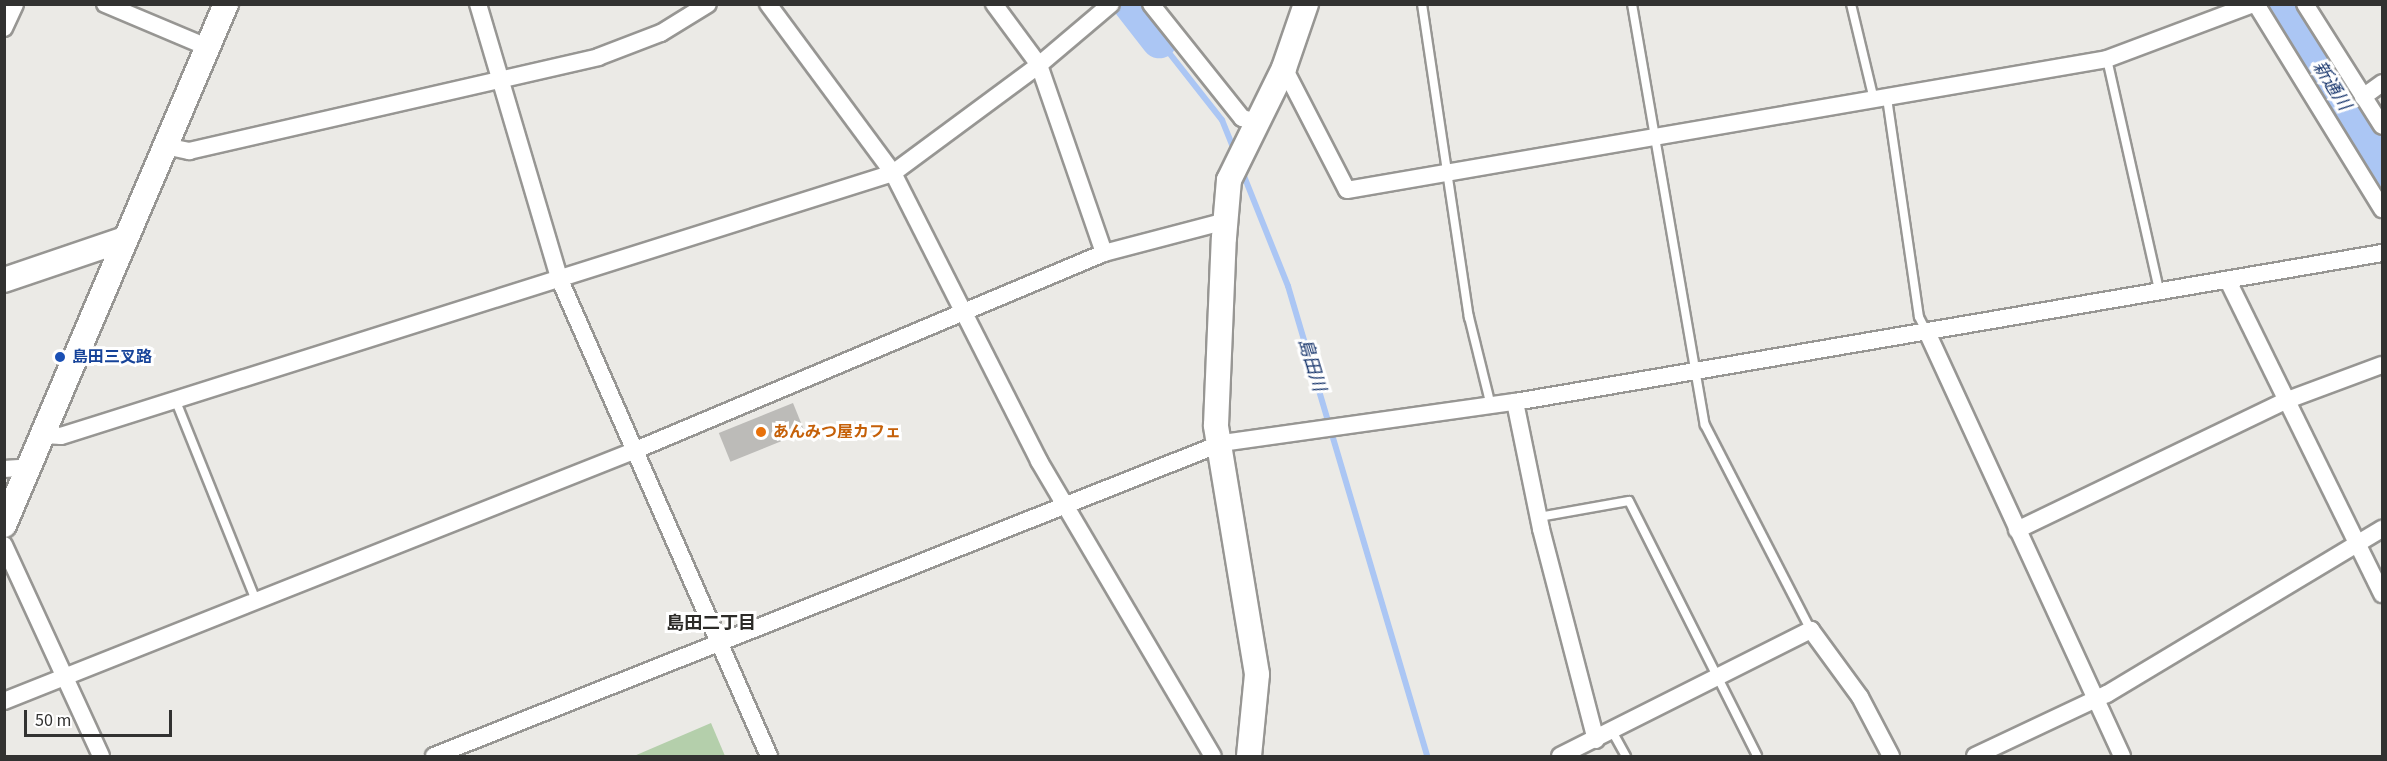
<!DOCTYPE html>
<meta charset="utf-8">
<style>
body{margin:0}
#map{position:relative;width:2387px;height:761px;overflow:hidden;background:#ebeae6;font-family:"Source Sans 3","Noto Sans JP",sans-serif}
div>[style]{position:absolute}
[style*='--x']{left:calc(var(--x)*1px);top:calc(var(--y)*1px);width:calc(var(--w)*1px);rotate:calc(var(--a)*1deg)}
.green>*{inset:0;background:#b4cfab}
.stream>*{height:6px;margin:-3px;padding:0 3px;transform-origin:3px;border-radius:3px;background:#abc6f4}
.river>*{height:36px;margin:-18px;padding:0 18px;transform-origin:18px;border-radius:18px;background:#abc6f4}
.building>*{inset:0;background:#bcbbb8;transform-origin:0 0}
.roads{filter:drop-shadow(2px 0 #979693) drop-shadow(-2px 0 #979693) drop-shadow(0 2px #979693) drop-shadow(0 -2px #979693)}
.lane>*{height:8px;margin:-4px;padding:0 4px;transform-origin:4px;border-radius:4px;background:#fff}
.street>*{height:16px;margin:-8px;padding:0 8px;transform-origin:8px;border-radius:8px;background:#fff}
.secondary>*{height:24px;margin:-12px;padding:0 12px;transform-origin:12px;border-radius:12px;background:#fff}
.dots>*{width:16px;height:16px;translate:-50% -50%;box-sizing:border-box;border:3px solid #fff;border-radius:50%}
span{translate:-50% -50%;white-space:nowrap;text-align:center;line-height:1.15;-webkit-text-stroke:6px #fff;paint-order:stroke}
.transit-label{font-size:16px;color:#164399;font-weight:700}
.left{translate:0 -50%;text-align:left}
.food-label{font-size:16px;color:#c56008;font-weight:700}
.water-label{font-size:18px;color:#17356c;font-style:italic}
.neighbourhood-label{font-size:18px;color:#2c2b28;font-weight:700}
.frame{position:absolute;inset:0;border:6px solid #323231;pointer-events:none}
.scale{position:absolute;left:24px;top:710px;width:148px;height:27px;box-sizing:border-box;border:3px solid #323231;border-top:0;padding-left:8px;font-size:18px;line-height:21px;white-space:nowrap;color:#323231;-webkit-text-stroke:4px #fff;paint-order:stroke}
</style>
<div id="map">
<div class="green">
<div style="clip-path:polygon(711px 723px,725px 756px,634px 756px)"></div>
</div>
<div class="stream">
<div style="--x:1159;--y:40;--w:102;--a:51.8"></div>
<div style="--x:1222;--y:120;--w:35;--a:68"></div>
<div style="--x:1242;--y:171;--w:124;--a:68.2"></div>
<div style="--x:1288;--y:286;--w:490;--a:73.5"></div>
</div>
<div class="river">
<div style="--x:1131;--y:4;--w:46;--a:52.1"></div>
<div style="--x:2280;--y:4;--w:193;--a:58.1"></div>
</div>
<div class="building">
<div style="left:793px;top:403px;width:31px;height:80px;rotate:68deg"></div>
</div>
<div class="roads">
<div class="lane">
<div style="--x:1422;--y:4;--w:317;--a:81.5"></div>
<div style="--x:1469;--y:317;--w:92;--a:76.1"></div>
<div style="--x:1632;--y:4;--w:427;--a:80.2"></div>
<div style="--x:1705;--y:425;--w:231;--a:62.7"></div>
<div style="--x:1851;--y:4;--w:99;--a:76.5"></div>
<div style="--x:2107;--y:59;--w:237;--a:77.3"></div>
<div style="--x:1887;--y:98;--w:221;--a:81.7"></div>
<div style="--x:1919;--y:317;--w:16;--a:63"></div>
<div style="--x:175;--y:399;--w:218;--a:68.1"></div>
<div style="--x:1539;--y:517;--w:91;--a:-10.1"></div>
<div style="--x:1629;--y:501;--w:285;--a:63.3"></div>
<div style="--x:1612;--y:731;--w:29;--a:61"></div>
</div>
<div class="street">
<div style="--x:105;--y:4;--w:113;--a:22.9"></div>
<div style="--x:478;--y:4;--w:286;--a:73.5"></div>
<div style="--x:559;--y:278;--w:522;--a:66.28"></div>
<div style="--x:768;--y:4;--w:210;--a:53.5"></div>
<div style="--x:893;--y:173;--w:323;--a:63.1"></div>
<div style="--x:1039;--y:461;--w:342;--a:59.5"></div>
<div style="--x:994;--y:4;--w:76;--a:53.6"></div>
<div style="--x:1039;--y:65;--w:199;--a:70.9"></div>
<div style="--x:1151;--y:4;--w:146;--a:51.4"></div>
<div style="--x:1242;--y:118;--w:16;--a:15"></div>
<div style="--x:2256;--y:4;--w:241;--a:58.4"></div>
<div style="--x:2305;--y:4;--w:144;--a:57.7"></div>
<div style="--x:4;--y:28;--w:26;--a:-65"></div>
<div style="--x:1284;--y:68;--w:137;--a:62.7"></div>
<div style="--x:1347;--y:190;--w:771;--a:-9.78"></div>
<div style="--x:2107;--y:59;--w:156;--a:-20.6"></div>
<div style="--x:2363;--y:97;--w:24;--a:-36"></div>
<div style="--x:165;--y:146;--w:25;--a:12"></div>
<div style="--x:189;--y:151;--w:420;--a:-12.9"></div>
<div style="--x:598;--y:57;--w:67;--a:-20.9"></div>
<div style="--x:661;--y:33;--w:55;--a:-31.7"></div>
<div style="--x:2228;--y:281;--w:349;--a:63.8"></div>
<div style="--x:1927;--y:332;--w:467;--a:65.3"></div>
<div style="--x:1515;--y:402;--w:130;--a:78.4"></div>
<div style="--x:1541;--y:529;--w:218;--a:75.4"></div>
<div style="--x:44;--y:435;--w:17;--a:3"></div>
<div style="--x:61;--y:436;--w:873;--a:-17.54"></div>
<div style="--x:893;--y:173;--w:182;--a:-36.5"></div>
<div style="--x:1039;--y:65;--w:94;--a:-40.3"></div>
<div style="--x:4;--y:469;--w:26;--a:-4"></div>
<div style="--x:2017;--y:530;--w:297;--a:-25.7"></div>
<div style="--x:2285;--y:401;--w:103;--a:-20.4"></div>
<div style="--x:4;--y:545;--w:232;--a:65.3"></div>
<div style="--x:4;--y:701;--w:675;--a:-21.66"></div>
<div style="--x:631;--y:452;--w:513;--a:-22.82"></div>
<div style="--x:1104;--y:253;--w:126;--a:-14.7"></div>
<div style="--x:434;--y:756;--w:848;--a:-21.66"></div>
<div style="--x:1222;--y:443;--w:296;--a:-8"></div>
<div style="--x:1515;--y:402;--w:880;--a:-9.75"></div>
<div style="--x:1560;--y:756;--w:281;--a:-26.7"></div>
<div style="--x:1811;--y:630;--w:83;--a:53.8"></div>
<div style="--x:1860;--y:697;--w:67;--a:62.3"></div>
<div style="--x:1975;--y:756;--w:146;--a:-25.2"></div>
<div style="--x:2107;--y:694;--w:321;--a:-31"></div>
</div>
<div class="secondary">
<div style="--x:4;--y:280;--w:128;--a:-18.7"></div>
<div style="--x:4;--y:525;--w:566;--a:-66.92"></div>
<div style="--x:1249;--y:756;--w:82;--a:-84.4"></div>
<div style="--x:1257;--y:674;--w:252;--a:-99.4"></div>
<div style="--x:1216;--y:425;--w:187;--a:-87.6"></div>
<div style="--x:1224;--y:238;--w:58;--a:-85.1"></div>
<div style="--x:1229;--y:180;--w:125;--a:-63.8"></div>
<div style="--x:1284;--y:68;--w:68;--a:-71"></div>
</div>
</div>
<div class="dots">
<div style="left:60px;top:357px;background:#1a4fb4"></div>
<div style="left:761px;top:432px;background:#e8710a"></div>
</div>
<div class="transit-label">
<span class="left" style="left:72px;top:357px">島田三叉路</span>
</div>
<div class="food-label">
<span class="left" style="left:773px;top:432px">あんみつ屋カフェ</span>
</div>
<div class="water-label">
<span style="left:2331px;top:86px;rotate:58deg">新通川</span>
<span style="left:1311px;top:365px;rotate:73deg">島田川</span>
</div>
<div class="neighbourhood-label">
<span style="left:711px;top:624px">島田二丁目</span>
</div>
<div class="frame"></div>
<div class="scale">50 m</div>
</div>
